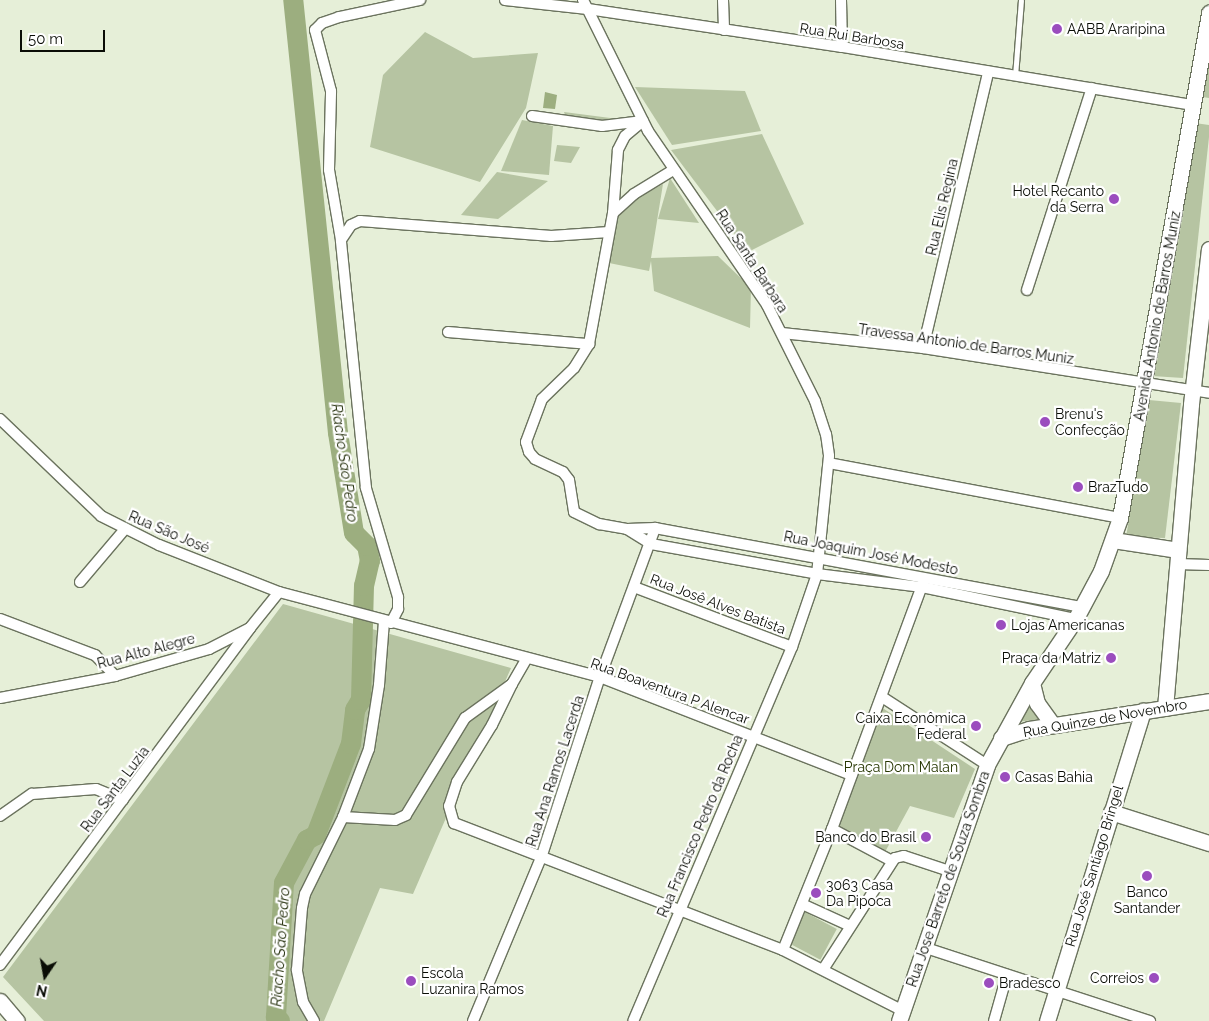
<!DOCTYPE html>
<meta charset="utf-8">
<style>
body{margin:0}
#map{position:relative;width:1209px;height:1021px;overflow:hidden;background:#e6efd8;font-family:Raleway,sans-serif}
div>[style]{position:absolute}
[style*='--x']{left:calc(var(--x)*1px);top:calc(var(--y)*1px);width:calc(var(--w)*1px);rotate:calc(var(--a)*1deg)}
.green>*{inset:0;background:#b6c4a2;transform-origin:0 0}
.water>*{inset:0;background:#9cae7f}
.river>*{height:20px;margin:-10px;padding:0 10px;transform-origin:10px;border-radius:10px;background:#9cae7f}
.roads{filter:drop-shadow(1px 0 #6b735e) drop-shadow(-1px 0 #6b735e) drop-shadow(0 1px #6b735e) drop-shadow(0 -1px #6b735e)}
.lane>*{height:5px;margin:-2.5px;padding:0 2.5px;transform-origin:2.5px;border-radius:2.5px;background:#fff}
.street>*{height:10px;margin:-5px;padding:0 5px;transform-origin:5px;border-radius:5px;background:#fff}
.secondary>*{height:15px;margin:-7.5px;padding:0 7.5px;transform-origin:7.5px;border-radius:7.5px;background:#fff}
.dots>*{width:14px;height:14px;translate:-50% -50%;box-sizing:border-box;border:2px solid #fff;border-radius:50%}
span{translate:-50% -50%;white-space:nowrap;text-align:center;line-height:1.15;-webkit-text-stroke:4.5px #fff;paint-order:stroke}
.poi-label{font-size:14px;color:#0a0d06}
.left{translate:0 -50%;text-align:left}
.right{translate:-100% -50%;text-align:right}
.street-label{font-size:14px;color:#0a0d06}
.park-label{font-size:14px;color:#263600}
.water-label{font-size:15px;color:#232e0a;font-style:italic}
.north{position:absolute;left:20px;top:951px;width:50px;height:50px;-webkit-text-stroke:4px #fff;paint-order:stroke;rotate:192deg;font-size:14px;font-weight:700;line-height:20px;text-align:center;color:#0a0d06}
.north::after{content:'';display:block;margin:auto;width:18px;height:22px;background:#0a0d06;clip-path:polygon(50% 0,100% 100%,50% 72%,0 100%)}
.scale{position:absolute;left:20px;top:30px;width:85px;height:22px;box-sizing:border-box;border:2px solid #0a0d06;border-top:0;padding-left:6px;font-size:15px;line-height:18px;white-space:nowrap;color:#0a0d06;-webkit-text-stroke:4px #fff;paint-order:stroke}
</style>
<div id="map">
<div class="green">
<div style="clip-path:polygon(425px 32px,473px 58px,538px 53px,526px 108px,480px 182px,370px 147px,383px 75px)"></div>
<div style="clip-path:polygon(1209px 49px,1209px 98px,1203px 97px)"></div>
<div style="clip-path:polygon(635px 87px,745px 91px,761px 131px,672px 145px)"></div>
<div style="clip-path:polygon(564px 112px,618px 119px,613px 123px,566px 117px)"></div>
<div style="clip-path:polygon(522px 120px,553px 126px,549px 175px,501px 171px)"></div>
<div style="clip-path:polygon(1195px 123px,1209px 125px,1209px 137px,1183px 378px,1152px 376px)"></div>
<div style="clip-path:polygon(762px 134px,804px 224px,748px 252px,671px 150px)"></div>
<div style="clip-path:polygon(557px 145px,580px 147px,571px 163px,554px 161px)"></div>
<div style="clip-path:polygon(497px 172px,548px 181px,498px 219px,461px 215px)"></div>
<div style="clip-path:polygon(670px 178px,699px 223px,658px 219px)"></div>
<div style="clip-path:polygon(663px 184px,651px 258px,718px 256px,751px 288px,750px 328px,654px 291px,651px 261px,649px 271px,609px 263px,617px 216px,633px 200px)"></div>
<div style="clip-path:polygon(1149px 400px,1181px 403px,1165px 538px,1126px 537px)"></div>
<div style="clip-path:polygon(283px 604px,511px 668px,413px 894px,380px 888px,324px 1021px,44px 1021px,3px 977px)"></div>
<div style="clip-path:polygon(1028px 701px,1042px 719px,1017px 722px)"></div>
<div style="clip-path:polygon(881px 707px,975px 769px,954px 818px,910px 806px,885px 852px,838px 826px)"></div>
<div style="left:805px;top:912px;width:36px;height:35px;rotate:28deg"></div>
</div>
<div class="water">
<div style="clip-path:polygon(545px 92px,557px 95px,555px 109px,543px 108px)"></div>
</div>
<div class="river">
<div style="--x:280;--y:1021;--w:6;--a:-135"></div>
<div style="--x:276;--y:1017;--w:134;--a:-86.6"></div>
<div style="--x:284;--y:883;--w:49;--a:-61.9"></div>
<div style="--x:307;--y:840;--w:10;--a:-29"></div>
<div style="--x:316;--y:835;--w:97;--a:-69"></div>
<div style="--x:351;--y:744;--w:34;--a:-83"></div>
<div style="--x:355;--y:710;--w:12;--a:-59"></div>
<div style="--x:361;--y:700;--w:114;--a:-88.5"></div>
<div style="--x:364;--y:586;--w:26;--a:-77"></div>
<div style="--x:370;--y:561;--w:15;--a:-101"></div>
<div style="--x:367;--y:546;--w:18;--a:-135"></div>
<div style="--x:354;--y:533;--w:101;--a:-99.1"></div>
<div style="--x:338;--y:433;--w:435;--a:-95.9"></div>
</div>
<div class="roads">
<div class="lane">
<div style="--x:1015;--y:76;--w:76;--a:-85.5"></div>
</div>
<div class="street">
<div style="--x:505;--y:0;--w:83;--a:6.2"></div>
<div style="--x:588;--y:9;--w:257;--a:8.5"></div>
<div style="--x:842;--y:47;--w:357;--a:9.4"></div>
<div style="--x:583;--y:0;--w:146;--a:63.6"></div>
<div style="--x:648;--y:131;--w:211;--a:55.6"></div>
<div style="--x:767;--y:305;--w:107;--a:63.4"></div>
<div style="--x:815;--y:401;--w:35;--a:72"></div>
<div style="--x:826;--y:434;--w:22;--a:82"></div>
<div style="--x:829;--y:456;--w:119;--a:95.8"></div>
<div style="--x:817;--y:574;--w:77;--a:108.9"></div>
<div style="--x:792;--y:647;--w:406;--a:113"></div>
<div style="--x:723;--y:0;--w:30;--a:88"></div>
<div style="--x:841;--y:0;--w:47;--a:88.8"></div>
<div style="--x:532;--y:116;--w:71;--a:8.1"></div>
<div style="--x:602;--y:126;--w:41;--a:-7"></div>
<div style="--x:643;--y:121;--w:23;--a:140"></div>
<div style="--x:625;--y:136;--w:16;--a:117"></div>
<div style="--x:618;--y:150;--w:63;--a:94.5"></div>
<div style="--x:613;--y:213;--w:133;--a:100.4"></div>
<div style="--x:589;--y:344;--w:28;--a:122"></div>
<div style="--x:574;--y:368;--w:45;--a:135.9"></div>
<div style="--x:542;--y:399;--w:46;--a:110.4"></div>
<div style="--x:526;--y:442;--w:10;--a:73"></div>
<div style="--x:529;--y:452;--w:9;--a:49"></div>
<div style="--x:535;--y:459;--w:31;--a:25"></div>
<div style="--x:563;--y:472;--w:10;--a:53"></div>
<div style="--x:569;--y:480;--w:32;--a:81"></div>
<div style="--x:574;--y:512;--w:28;--a:26"></div>
<div style="--x:599;--y:524;--w:28;--a:10"></div>
<div style="--x:627;--y:529;--w:28;--a:-2"></div>
<div style="--x:655;--y:528;--w:433;--a:10.5"></div>
<div style="--x:613;--y:213;--w:28;--a:-42"></div>
<div style="--x:634;--y:194;--w:46;--a:-31.6"></div>
<div style="--x:341;--y:240;--w:71;--a:-99.7"></div>
<div style="--x:329;--y:170;--w:79;--a:-88.5"></div>
<div style="--x:331;--y:91;--w:63;--a:-104.7"></div>
<div style="--x:315;--y:30;--w:10;--a:-45"></div>
<div style="--x:322;--y:23;--w:18;--a:-19"></div>
<div style="--x:339;--y:17;--w:83;--a:-11.9"></div>
<div style="--x:1027;--y:290;--w:212;--a:-72.2"></div>
<div style="--x:448;--y:332;--w:142;--a:4.9"></div>
<div style="--x:782;--y:333;--w:142;--a:6.1"></div>
<div style="--x:923;--y:348;--w:290;--a:8.9"></div>
<div style="--x:923;--y:348;--w:284;--a:-76.7"></div>
<div style="--x:0;--y:419;--w:140;--a:43.8"></div>
<div style="--x:101;--y:516;--w:65;--a:26.6"></div>
<div style="--x:159;--y:545;--w:129;--a:21.4"></div>
<div style="--x:279;--y:592;--w:332;--a:14.8"></div>
<div style="--x:600;--y:677;--w:270;--a:21.3"></div>
<div style="--x:829;--y:463;--w:296;--a:10.7"></div>
<div style="--x:627;--y:529;--w:28;--a:32"></div>
<div style="--x:651;--y:544;--w:169;--a:10.2"></div>
<div style="--x:817;--y:574;--w:106;--a:7.1"></div>
<div style="--x:922;--y:587;--w:156;--a:11.8"></div>
<div style="--x:1177;--y:564;--w:32;--a:2"></div>
<div style="--x:80;--y:582;--w:70;--a:-49.7"></div>
<div style="--x:634;--y:587;--w:169;--a:20.8"></div>
<div style="--x:0;--y:619;--w:102;--a:20.8"></div>
<div style="--x:95;--y:655;--w:29;--a:46"></div>
<div style="--x:391;--y:623;--w:16;--a:-63"></div>
<div style="--x:398;--y:609;--w:12;--a:-90"></div>
<div style="--x:398;--y:597;--w:114;--a:-106.4"></div>
<div style="--x:366;--y:488;--w:249;--a:-95.8"></div>
<div style="--x:341;--y:240;--w:18;--a:-56"></div>
<div style="--x:351;--y:225;--w:10;--a:-24"></div>
<div style="--x:360;--y:221;--w:192;--a:4.5"></div>
<div style="--x:551;--y:236;--w:58;--a:-3.9"></div>
<div style="--x:512;--y:684;--w:46;--a:116"></div>
<div style="--x:492;--y:725;--w:67;--a:121.6"></div>
<div style="--x:457;--y:782;--w:25;--a:108"></div>
<div style="--x:449;--y:806;--w:18;--a:74"></div>
<div style="--x:454;--y:823;--w:353;--a:21.1"></div>
<div style="--x:783;--y:950;--w:135;--a:26.9"></div>
<div style="--x:882;--y:697;--w:125;--a:32.9"></div>
<div style="--x:0;--y:698;--w:117;--a:-10.8"></div>
<div style="--x:115;--y:676;--w:98;--a:-16"></div>
<div style="--x:209;--y:649;--w:46;--a:-27.1"></div>
<div style="--x:250;--y:628;--w:46;--a:-51.1"></div>
<div style="--x:0;--y:816;--w:39;--a:-35"></div>
<div style="--x:32;--y:794;--w:64;--a:-4.5"></div>
<div style="--x:96;--y:789;--w:29;--a:22"></div>
<div style="--x:343;--y:817;--w:52;--a:3.3"></div>
<div style="--x:395;--y:820;--w:12;--a:-24"></div>
<div style="--x:406;--y:815;--w:114;--a:-58.7"></div>
<div style="--x:465;--y:718;--w:58;--a:-35.9"></div>
<div style="--x:512;--y:684;--w:30;--a:-60"></div>
<div style="--x:832;--y:829;--w:68;--a:28.1"></div>
<div style="--x:802;--y:904;--w:53;--a:24.6"></div>
<div style="--x:923;--y:947;--w:239;--a:18.1"></div>
<div style="--x:783;--y:950;--w:131;--a:-68"></div>
<div style="--x:832;--y:829;--w:265;--a:-69.7"></div>
<div style="--x:0;--y:965;--w:420;--a:-53.4"></div>
<div style="--x:824;--y:968;--w:131;--a:-57.2"></div>
<div style="--x:895;--y:858;--w:9;--a:-13"></div>
<div style="--x:904;--y:856;--w:47;--a:18.4"></div>
<div style="--x:314;--y:1021;--w:22;--a:-120"></div>
<div style="--x:303;--y:1002;--w:33;--a:-101"></div>
<div style="--x:297;--y:970;--w:62;--a:-85.4"></div>
<div style="--x:302;--y:908;--w:14;--a:-78"></div>
<div style="--x:305;--y:894;--w:86;--a:-63.7"></div>
<div style="--x:343;--y:817;--w:73;--a:-69.1"></div>
<div style="--x:369;--y:749;--w:65;--a:-81.1"></div>
<div style="--x:379;--y:685;--w:64;--a:-85.5"></div>
<div style="--x:473;--y:1021;--w:180;--a:-67.4"></div>
<div style="--x:542;--y:855;--w:187;--a:-72"></div>
<div style="--x:600;--y:677;--w:159;--a:-69.7"></div>
<div style="--x:994;--y:1021;--w:48;--a:-74.2"></div>
</div>
<div class="secondary">
<div style="--x:1113;--y:540;--w:66;--a:8.7"></div>
<div style="--x:1032;--y:683;--w:21;--a:76"></div>
<div style="--x:1037;--y:703;--w:27;--a:54"></div>
<div style="--x:1165;--y:708;--w:305;--a:-85.1"></div>
<div style="--x:1191;--y:404;--w:156;--a:-83.4"></div>
<div style="--x:1001;--y:738;--w:29;--a:-18"></div>
<div style="--x:1029;--y:729;--w:182;--a:-8.8"></div>
<div style="--x:1111;--y:812;--w:103;--a:17.6"></div>
<div style="--x:0;--y:1001;--w:26;--a:50"></div>
<div style="--x:899;--y:1021;--w:271;--a:-71"></div>
<div style="--x:987;--y:765;--w:94;--a:-61.2"></div>
<div style="--x:1032;--y:683;--w:78;--a:-55.9"></div>
<div style="--x:1076;--y:618;--w:53;--a:-62"></div>
<div style="--x:1101;--y:571;--w:56;--a:-70.3"></div>
<div style="--x:1120;--y:518;--w:513;--a:-80"></div>
<div style="--x:1047;--y:1021;--w:325;--a:-72.8"></div>
</div>
</div>
<div class="dots">
<div style="left:1057px;top:29px;background:#9b4dbe"></div>
<div style="left:1114px;top:199px;background:#9b4dbe"></div>
<div style="left:1045px;top:422px;background:#9b4dbe"></div>
<div style="left:1078px;top:487px;background:#9b4dbe"></div>
<div style="left:1001px;top:625px;background:#9b4dbe"></div>
<div style="left:1111px;top:658px;background:#9b4dbe"></div>
<div style="left:976px;top:726px;background:#9b4dbe"></div>
<div style="left:1005px;top:777px;background:#9b4dbe"></div>
<div style="left:926px;top:837px;background:#9b4dbe"></div>
<div style="left:1147px;top:876px;background:#9b4dbe"></div>
<div style="left:816px;top:893px;background:#9b4dbe"></div>
<div style="left:1154px;top:978px;background:#9b4dbe"></div>
<div style="left:411px;top:981px;background:#9b4dbe"></div>
<div style="left:989px;top:983px;background:#9b4dbe"></div>
</div>
<div class="poi-label">
<span class="left" style="left:1067px;top:29px">AABB Araripina</span>
<span class="right" style="left:1104px;top:199px">Hotel Recanto<br>da Serra</span>
<span class="left" style="left:1055px;top:422px">Brenu's<br>Confecção</span>
<span class="left" style="left:1088px;top:487px">BrazTudo</span>
<span class="left" style="left:1011px;top:625px">Lojas Americanas</span>
<span class="right" style="left:1101px;top:658px">Praça da Matriz</span>
<span class="right" style="left:966px;top:726px">Caixa Econômica<br>Federal</span>
<span class="left" style="left:1015px;top:777px">Casas Bahia</span>
<span class="right" style="left:916px;top:837px">Banco do Brasil</span>
<span class="left" style="left:826px;top:893px">3063 Casa<br>Da Pipoca</span>
<span style="left:1147px;top:900px">Banco<br>Santander</span>
<span class="left" style="left:421px;top:981px">Escola<br>Luzanira Ramos</span>
<span class="right" style="left:1144px;top:978px">Correios</span>
<span class="left" style="left:999px;top:983px">Bradesco</span>
</div>
<div class="street-label">
<span style="left:852px;top:36px;rotate:9deg">Rua Rui Barbosa</span>
<span style="left:942px;top:207px;rotate:-77deg">Rua Elis Regina</span>
<span style="left:752px;top:261px;rotate:57deg">Rua Santa Barbara</span>
<span style="left:1157px;top:316px;rotate:-80deg">Avenida Antonio de Barros Muniz</span>
<span style="left:966px;top:344px;rotate:8deg">Travessa Antonio de Barros Muniz</span>
<span style="left:169px;top:532px;rotate:23deg">Rua São José</span>
<span style="left:871px;top:553px;rotate:11deg">Rua Joaquim José Modesto</span>
<span style="left:718px;top:604px;rotate:21deg">Rua Josê Alves Batista</span>
<span style="left:146px;top:651px;rotate:-15deg">Rua Alto Alegre</span>
<span style="left:670px;top:691px;rotate:20deg">Rua Boaventura P Alencar</span>
<span style="left:1105px;top:718px;rotate:-10deg">Rua Quinze de Novembro</span>
<span style="left:555px;top:771px;rotate:-72deg">Rua Ana Ramos Lacerda</span>
<span style="left:115px;top:789px;rotate:-53deg">Rua Santa Luzia</span>
<span style="left:700px;top:826px;rotate:-67deg">Rua Francisco Pedro da Rocha</span>
<span style="left:1094px;top:866px;rotate:-73deg">Rua José Santiago Bringel</span>
<span style="left:948px;top:879px;rotate:-71deg">Rua Jose Barreto de Souza Sombra</span>
</div>
<div class="park-label">
<span style="left:901px;top:767px">Praça Dom Malan</span>
</div>
<div class="water-label">
<span style="left:344px;top:463px;rotate:82deg">Riacho São Pedro</span>
<span style="left:281px;top:947px;rotate:-86deg">Riacho São Pedro</span>
</div>
<div class="north">N</div>
<div class="scale">50 m</div>
</div>
